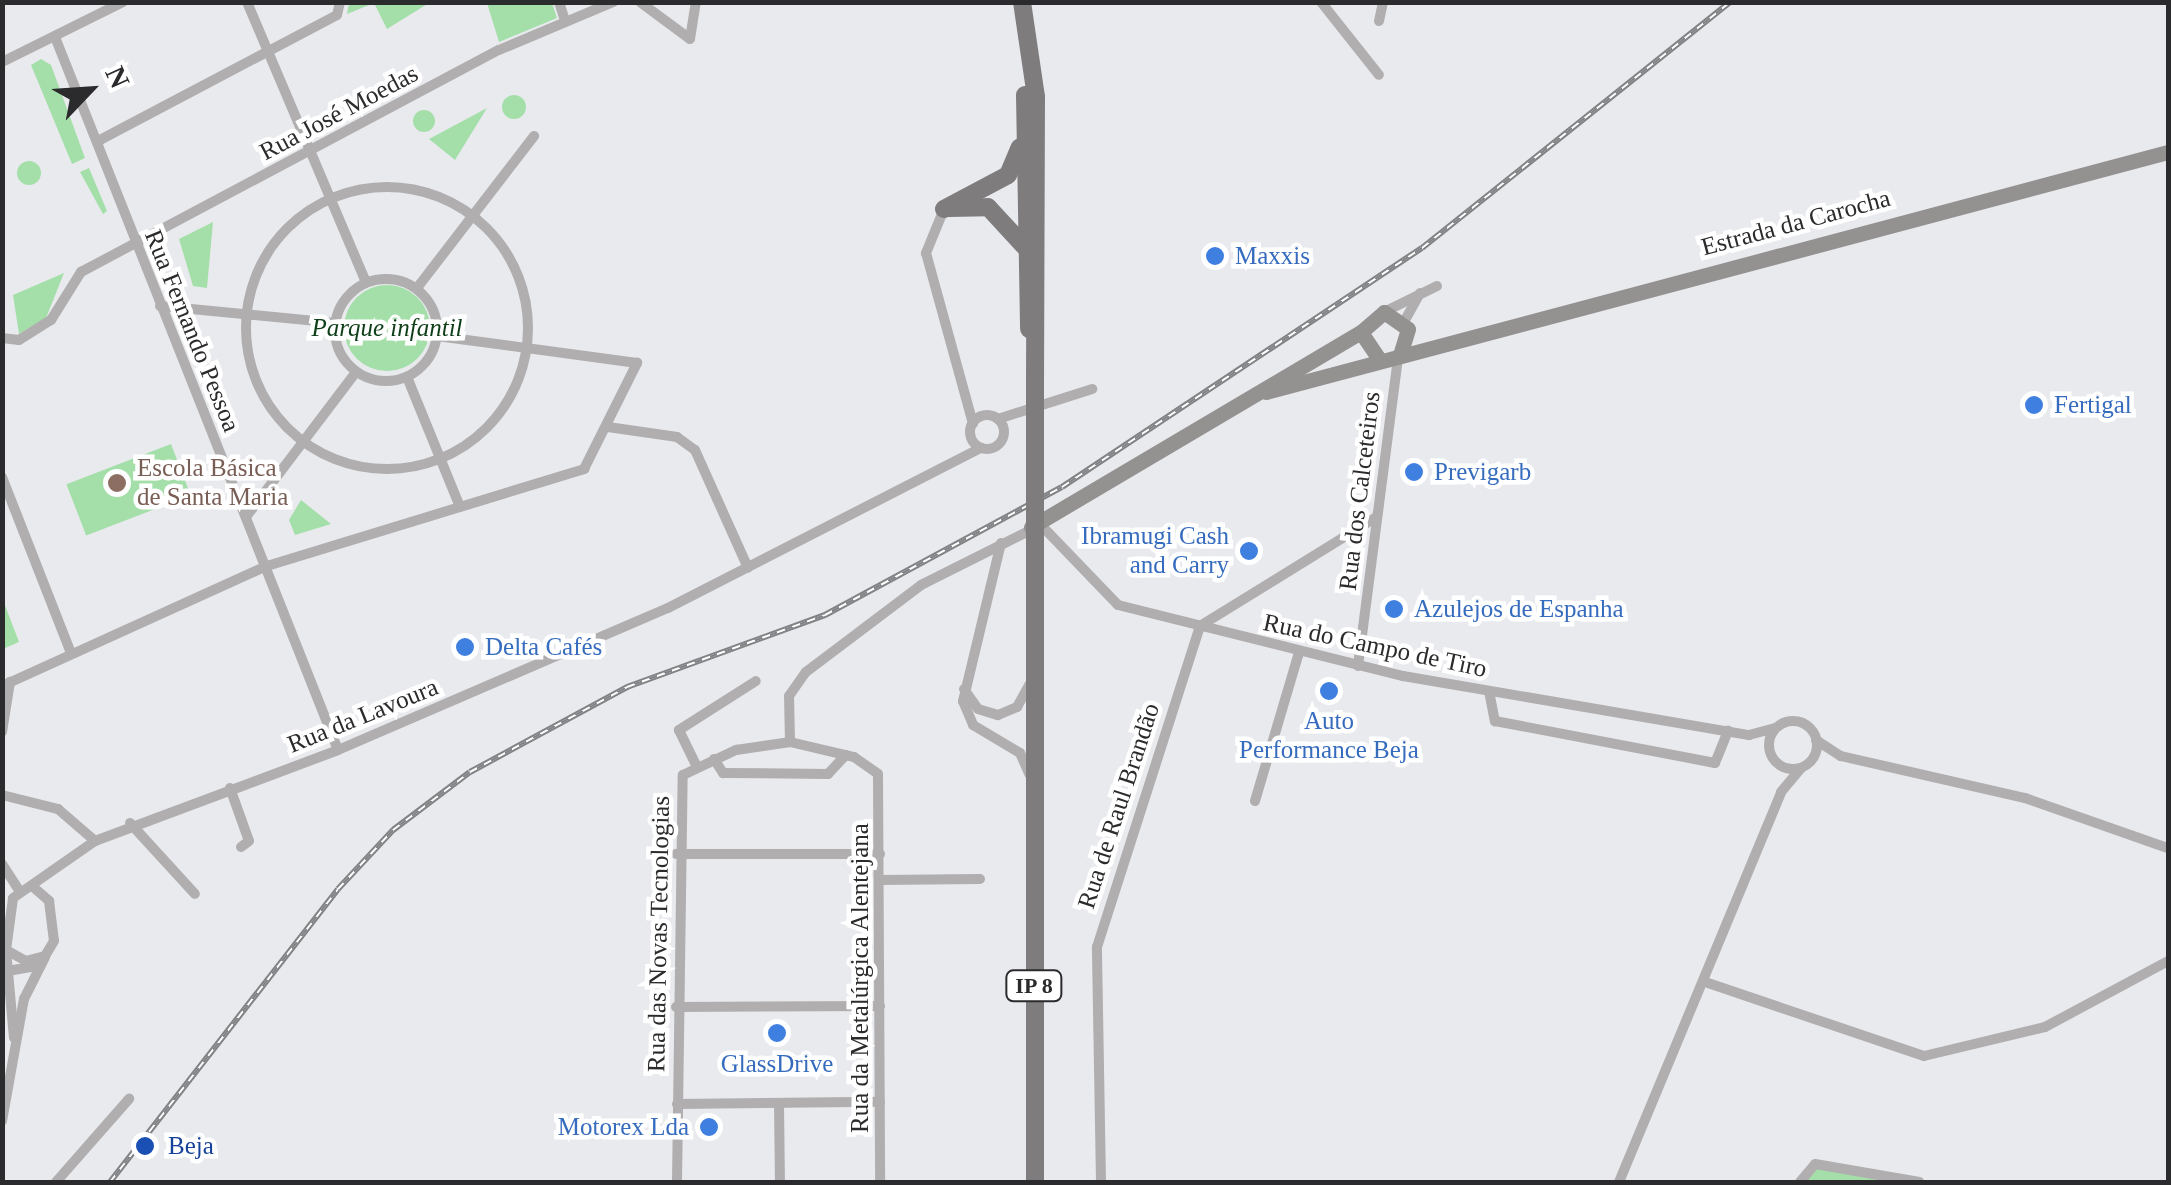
<!DOCTYPE html>
<meta charset="utf-8">
<style>
body{margin:0}
#map{position:relative;width:2171px;height:1185px;overflow:hidden;background:#e9eaee;font-family:Georgia,serif}
div>[style]{position:absolute}
[style*='--x']{left:calc(var(--x)*1px);top:calc(var(--y)*1px);width:calc(var(--w)*1px);rotate:calc(var(--a)*1deg)}
.green>*{inset:0;background:#a4dfa9;transform-origin:0 0}
.round{border-radius:50%}
.street>*{height:10px;margin:-5px;padding:0 5px;transform-origin:5px;border-radius:5px;background:#b0aeae}
.street>.ring{margin:-5px;padding:0;box-sizing:content-box;background:none;border:10px solid #b0aeae;border-radius:50%}
.secondary>*{height:15px;margin:-7.5px;padding:0 7.5px;transform-origin:7.5px;border-radius:7.5px;background:#949191}
.primary>*{height:18px;margin:-9px;padding:0 9px;transform-origin:9px;border-radius:9px;background:#7f7c7d}
.rail>*{height:6px;margin-top:-3px;transform-origin:0;background:repeating-linear-gradient(90deg,#fff 0 8px,#818284 0 16px);box-sizing:border-box;border-block:2px solid #818284}
.primary-bridge>*{height:18px;margin:-9px;padding:0 9px;transform-origin:9px;border-radius:9px;background:#7f7c7d}
.dots>*{width:28px;height:28px;translate:-50% -50%;box-sizing:border-box;border:5px solid #fff;border-radius:50%}
span{translate:-50% -50%;white-space:nowrap;text-align:center;line-height:1.15;-webkit-text-stroke:9px #fff;paint-order:stroke}
.shield-label span{padding:2px 8px;background:#fff;border:2px solid;border-radius:8px;-webkit-text-stroke-width:0}
.shield-label{font-size:22px;color:#2b2b2d;font-weight:700}
.street-label{font-size:25px;color:#2b2b2d}
.shop-label{font-size:25px;color:#366cbe}
.left{translate:0 -50%;text-align:left}
.right{translate:-100% -50%;text-align:right}
.park-label{font-size:25px;color:#0f3f19;font-style:italic}
.education-label{font-size:25px;color:#785e54}
.transit-label{font-size:25px;color:#164399}
.frame{position:absolute;inset:0;border:5px solid #2b2b2d;pointer-events:none}
.north{position:absolute;left:40px;top:40px;width:100px;height:100px;-webkit-text-stroke:8px #fff;paint-order:stroke;rotate:65deg;font-size:28px;font-weight:700;line-height:40px;text-align:center;color:#2b2b2d}
.north::after{content:'';display:block;margin:auto;width:35px;height:45px;background:#2b2b2d;clip-path:polygon(50% 0,100% 100%,50% 72%,0 100%)}
</style>
<div id="map">
<div class="green">
<div style="clip-path:polygon(349px 3px,429px 3px,387px 29px,374px 3px,347px 14px)"></div>
<div style="clip-path:polygon(487px 3px,552px 3px,557px 18px,499px 42px)"></div>
<div style="clip-path:polygon(41px 59px,51px 65px,85px 158px,72px 164px,31px 65px)"></div>
<div class="round" style="left:502px;top:95px;width:24px;height:24px"></div>
<div style="clip-path:polygon(487px 108px,455px 160px,429px 139px)"></div>
<div class="round" style="left:413px;top:110px;width:22px;height:22px"></div>
<div class="round" style="left:17px;top:161px;width:24px;height:24px"></div>
<div style="clip-path:polygon(89px 168px,107px 211px,103px 214px,80px 172px)"></div>
<div style="clip-path:polygon(213px 222px,207px 288px,193px 286px,179px 239px)"></div>
<div style="clip-path:polygon(64px 273px,46px 318px,19px 334px,13px 295px)"></div>
<div class="round" style="left:344px;top:285px;width:86px;height:86px"></div>
<div style="left:171px;top:444px;width:55px;height:112px;rotate:69deg"></div>
<div style="clip-path:polygon(301px 500px,331px 524px,295px 535px,289px 520px)"></div>
<div style="clip-path:polygon(3px 600px,19px 642px,3px 649px,2px 649px)"></div>
<div style="clip-path:polygon(1817px 1166px,1916px 1182px,1806px 1182px)"></div>
</div>
<div class="street">
<div style="--x:247;--y:2;--w:305;--a:67"></div>
<div style="--x:559;--y:2;--w:20;--a:72"></div>
<div style="--x:640;--y:2;--w:62;--a:36.5"></div>
<div style="--x:690;--y:39;--w:37;--a:-81"></div>
<div style="--x:1321;--y:2;--w:93;--a:51.5"></div>
<div style="--x:1379;--y:21;--w:19;--a:-78"></div>
<div style="--x:55;--y:37;--w:767;--a:68.35"></div>
<div style="--x:2;--y:62;--w:135;--a:-26.4"></div>
<div style="--x:98;--y:141;--w:270;--a:-27.8"></div>
<div style="--x:337;--y:15;--w:13;--a:-77"></div>
<div class="ring" style="left:246px;top:187px;width:272px;height:272px"></div>
<div style="--x:944;--y:209;--w:48;--a:112.2"></div>
<div style="--x:926;--y:253;--w:177;--a:74.6"></div>
<div class="ring" style="left:335px;top:279px;width:92px;height:92px"></div>
<div style="--x:417;--y:288;--w:192;--a:-52.4"></div>
<div style="--x:160;--y:306;--w:176;--a:5.5"></div>
<div style="--x:1384;--y:312;--w:59;--a:-26.1"></div>
<div style="--x:1404;--y:322;--w:33;--a:-61"></div>
<div style="--x:2;--y:338;--w:17;--a:7"></div>
<div style="--x:19;--y:340;--w:38;--a:-32"></div>
<div style="--x:51;--y:320;--w:57;--a:-58"></div>
<div style="--x:81;--y:272;--w:473;--a:-28"></div>
<div style="--x:499;--y:50;--w:124;--a:-22.8"></div>
<div style="--x:407;--y:377;--w:140;--a:67.8"></div>
<div class="ring" style="left:970px;top:415px;width:24px;height:24px"></div>
<div style="--x:998;--y:419;--w:99;--a:-17.7"></div>
<div style="--x:608;--y:427;--w:70;--a:8.2"></div>
<div style="--x:677;--y:437;--w:22;--a:36"></div>
<div style="--x:695;--y:450;--w:129;--a:65.8"></div>
<div style="--x:2;--y:477;--w:189;--a:68.6"></div>
<div style="--x:246;--y:517;--w:182;--a:-52.8"></div>
<div style="--x:1001;--y:543;--w:163;--a:103.5"></div>
<div style="--x:963;--y:701;--w:26;--a:67"></div>
<div style="--x:973;--y:725;--w:55;--a:30.8"></div>
<div style="--x:1020;--y:753;--w:24;--a:66"></div>
<div style="--x:1200;--y:626;--w:206;--a:-31.7"></div>
<div style="--x:1358;--y:666;--w:312;--a:-82.6"></div>
<div style="--x:2;--y:686;--w:291;--a:-24.4"></div>
<div style="--x:267;--y:566;--w:332;--a:-17"></div>
<div style="--x:584;--y:469;--w:119;--a:-63.4"></div>
<div style="--x:637;--y:363;--w:202;--a:-172.3"></div>
<div style="--x:964;--y:689;--w:24;--a:55"></div>
<div style="--x:978;--y:709;--w:21;--a:17"></div>
<div style="--x:998;--y:715;--w:21;--a:-23"></div>
<div style="--x:1017;--y:707;--w:26;--a:-61"></div>
<div style="--x:1489;--y:691;--w:31;--a:79"></div>
<div style="--x:1495;--y:721;--w:224;--a:10.8"></div>
<div style="--x:1715;--y:763;--w:35;--a:-68"></div>
<div class="ring" style="left:1769px;top:721px;width:38px;height:38px"></div>
<div style="--x:2;--y:732;--w:51;--a:-80.9"></div>
<div style="--x:1816;--y:740;--w:30;--a:33"></div>
<div style="--x:1841;--y:756;--w:189;--a:12.9"></div>
<div style="--x:2025;--y:798;--w:151;--a:19.3"></div>
<div style="--x:790;--y:742;--w:46;--a:-91.2"></div>
<div style="--x:789;--y:696;--w:29;--a:-55"></div>
<div style="--x:806;--y:672;--w:144;--a:-37.1"></div>
<div style="--x:921;--y:585;--w:134;--a:-26.6"></div>
<div style="--x:1041;--y:525;--w:111;--a:46.1"></div>
<div style="--x:1118;--y:605;--w:294;--a:14"></div>
<div style="--x:1403;--y:676;--w:351;--a:9.7"></div>
<div style="--x:1749;--y:735;--w:27;--a:-15"></div>
<div style="--x:714;--y:759;--w:17;--a:57"></div>
<div style="--x:723;--y:773;--w:105;--a:0.5"></div>
<div style="--x:828;--y:774;--w:26;--a:-47"></div>
<div style="--x:696;--y:765;--w:39;--a:-116"></div>
<div style="--x:679;--y:730;--w:91;--a:-32.5"></div>
<div style="--x:230;--y:788;--w:56;--a:70.3"></div>
<div style="--x:249;--y:841;--w:10;--a:143"></div>
<div style="--x:2;--y:795;--w:58;--a:14"></div>
<div style="--x:58;--y:809;--w:49;--a:40.9"></div>
<div style="--x:1255;--y:801;--w:155;--a:-73.5"></div>
<div style="--x:130;--y:823;--w:96;--a:47.5"></div>
<div style="--x:676;--y:854;--w:204;--a:0"></div>
<div style="--x:2;--y:864;--w:31;--a:57"></div>
<div style="--x:880;--y:880;--w:100;--a:-0.6"></div>
<div style="--x:32;--y:886;--w:23;--a:41"></div>
<div style="--x:49;--y:901;--w:40;--a:82.9"></div>
<div style="--x:54;--y:941;--w:17;--a:121"></div>
<div style="--x:45;--y:956;--w:20;--a:165"></div>
<div style="--x:26;--y:961;--w:23;--a:-151"></div>
<div style="--x:6;--y:950;--w:52;--a:-82.3"></div>
<div style="--x:13;--y:898;--w:100;--a:-34.8"></div>
<div style="--x:95;--y:841;--w:259;--a:-20.5"></div>
<div style="--x:338;--y:750;--w:359;--a:-23.3"></div>
<div style="--x:668;--y:608;--w:352;--a:-27.1"></div>
<div style="--x:6;--y:950;--w:88;--a:84.8"></div>
<div style="--x:2;--y:972;--w:39;--a:-10"></div>
<div style="--x:1708;--y:983;--w:228;--a:18.7"></div>
<div style="--x:1924;--y:1056;--w:124;--a:-13.5"></div>
<div style="--x:2045;--y:1027;--w:140;--a:-28.2"></div>
<div style="--x:676;--y:1007;--w:204;--a:-0.3"></div>
<div style="--x:677;--y:1104;--w:203;--a:-0.6"></div>
<div style="--x:779;--y:1104;--w:78;--a:89.3"></div>
<div style="--x:2;--y:1121;--w:124;--a:-79.8"></div>
<div style="--x:24;--y:999;--w:47;--a:-63.4"></div>
<div style="--x:56;--y:1182;--w:111;--a:-48.7"></div>
<div style="--x:677;--y:1182;--w:407;--a:-89.2"></div>
<div style="--x:683;--y:775;--w:59;--a:-25.3"></div>
<div style="--x:736;--y:750;--w:55;--a:-8.4"></div>
<div style="--x:790;--y:742;--w:66;--a:13.2"></div>
<div style="--x:854;--y:757;--w:29;--a:35"></div>
<div style="--x:878;--y:774;--w:408;--a:89.7"></div>
<div style="--x:1101;--y:1182;--w:235;--a:-91"></div>
<div style="--x:1097;--y:947;--w:337;--a:-72.2"></div>
<div style="--x:1619;--y:1182;--w:422;--a:-67.4"></div>
<div style="--x:1781;--y:792;--w:31;--a:-50"></div>
<div style="--x:1800;--y:1182;--w:23;--a:-50"></div>
<div style="--x:1815;--y:1164;--w:106;--a:9.8"></div>
</div>
<div class="secondary">
<div style="--x:1379;--y:359;--w:32;--a:-124"></div>
<div style="--x:1361;--y:332;--w:30;--a:-41"></div>
<div style="--x:1384;--y:312;--w:29;--a:35"></div>
<div style="--x:1408;--y:329;--w:28;--a:107"></div>
<div style="--x:1266;--y:392;--w:933;--a:-14.9"></div>
<div style="--x:1031;--y:527;--w:383;--a:-30.6"></div>
</div>
<div class="primary">
<div style="--x:1022;--y:2;--w:96;--a:81.6"></div>
<div style="--x:1036;--y:97;--w:287;--a:90.2"></div>
<div style="--x:1025;--y:95;--w:234;--a:89"></div>
<div style="--x:949;--y:208;--w:39;--a:-1"></div>
<div style="--x:988;--y:207;--w:54;--a:47.2"></div>
<div style="--x:944;--y:209;--w:72;--a:-28"></div>
<div style="--x:1008;--y:175;--w:30;--a:-67"></div>
<div style="--x:1035;--y:1182;--w:614;--a:-90"></div>
</div>
<div class="rail">
<div style="--x:110;--y:1182;--w:371;--a:-52.1"></div>
<div style="--x:338;--y:889;--w:81;--a:-47"></div>
<div style="--x:393;--y:830;--w:96;--a:-37"></div>
<div style="--x:470;--y:772;--w:179;--a:-28.4"></div>
<div style="--x:627;--y:687;--w:211;--a:-20"></div>
<div style="--x:825;--y:615;--w:269;--a:-28.4"></div>
<div style="--x:1062;--y:487;--w:432;--a:-33.6"></div>
<div style="--x:1422;--y:248;--w:394;--a:-38.6"></div>
</div>
<div class="primary-bridge">
<div style="--x:1035;--y:384;--w:184;--a:90"></div>
</div>
<div class="dots">
<div style="left:1215px;top:256px;background:#3f7fe0"></div>
<div style="left:2034px;top:405px;background:#3f7fe0"></div>
<div style="left:1414px;top:472px;background:#3f7fe0"></div>
<div style="left:117px;top:483px;background:#8d6e63"></div>
<div style="left:1249px;top:551px;background:#3f7fe0"></div>
<div style="left:1394px;top:609px;background:#3f7fe0"></div>
<div style="left:465px;top:647px;background:#3f7fe0"></div>
<div style="left:1329px;top:691px;background:#3f7fe0"></div>
<div style="left:777px;top:1033px;background:#3f7fe0"></div>
<div style="left:709px;top:1127px;background:#3f7fe0"></div>
<div style="left:145px;top:1146px;background:#1a4fb4"></div>
</div>
<div class="shield-label">
<span style="left:1034px;top:986px">IP 8</span>
</div>
<div class="street-label">
<span style="left:339px;top:113px;rotate:-28deg">Rua José Moedas</span>
<span style="left:1796px;top:223px;rotate:-15deg">Estrada da Carocha</span>
<span style="left:192px;top:331px;rotate:68deg">Rua Fernando Pessoa</span>
<span style="left:1360px;top:491px;rotate:-83deg">Rua dos Calceteiros</span>
<span style="left:1375px;top:646px;rotate:12deg">Rua do Campo de Tiro</span>
<span style="left:363px;top:716px;rotate:-22deg">Rua da Lavoura</span>
<span style="left:1119px;top:806px;rotate:-72deg">Rua de Raul Brandão</span>
<span style="left:659px;top:934px;rotate:-89deg">Rua das Novas Tecnologias</span>
<span style="left:860px;top:978px;rotate:-90deg">Rua da Metalúrgica Alentejana</span>
</div>
<div class="shop-label">
<span class="left" style="left:1235px;top:256px">Maxxis</span>
<span class="left" style="left:2054px;top:405px">Fertigal</span>
<span class="left" style="left:1434px;top:472px">Previgarb</span>
<span class="right" style="left:1229px;top:551px">Ibramugi Cash<br>and Carry</span>
<span class="left" style="left:1414px;top:609px">Azulejos de Espanha</span>
<span class="left" style="left:485px;top:647px">Delta Cafés</span>
<span style="left:1329px;top:736px">Auto<br>Performance Beja</span>
<span style="left:777px;top:1064px">GlassDrive</span>
<span class="right" style="left:689px;top:1127px">Motorex Lda</span>
</div>
<div class="park-label">
<span style="left:387px;top:328px">Parque infantil</span>
</div>
<div class="education-label">
<span class="left" style="left:137px;top:483px">Escola Básica<br>de Santa Maria</span>
</div>
<div class="transit-label">
<span class="left" style="left:168px;top:1146px">Beja</span>
</div>
<div class="frame"></div>
<div class="north">N</div>
</div>
